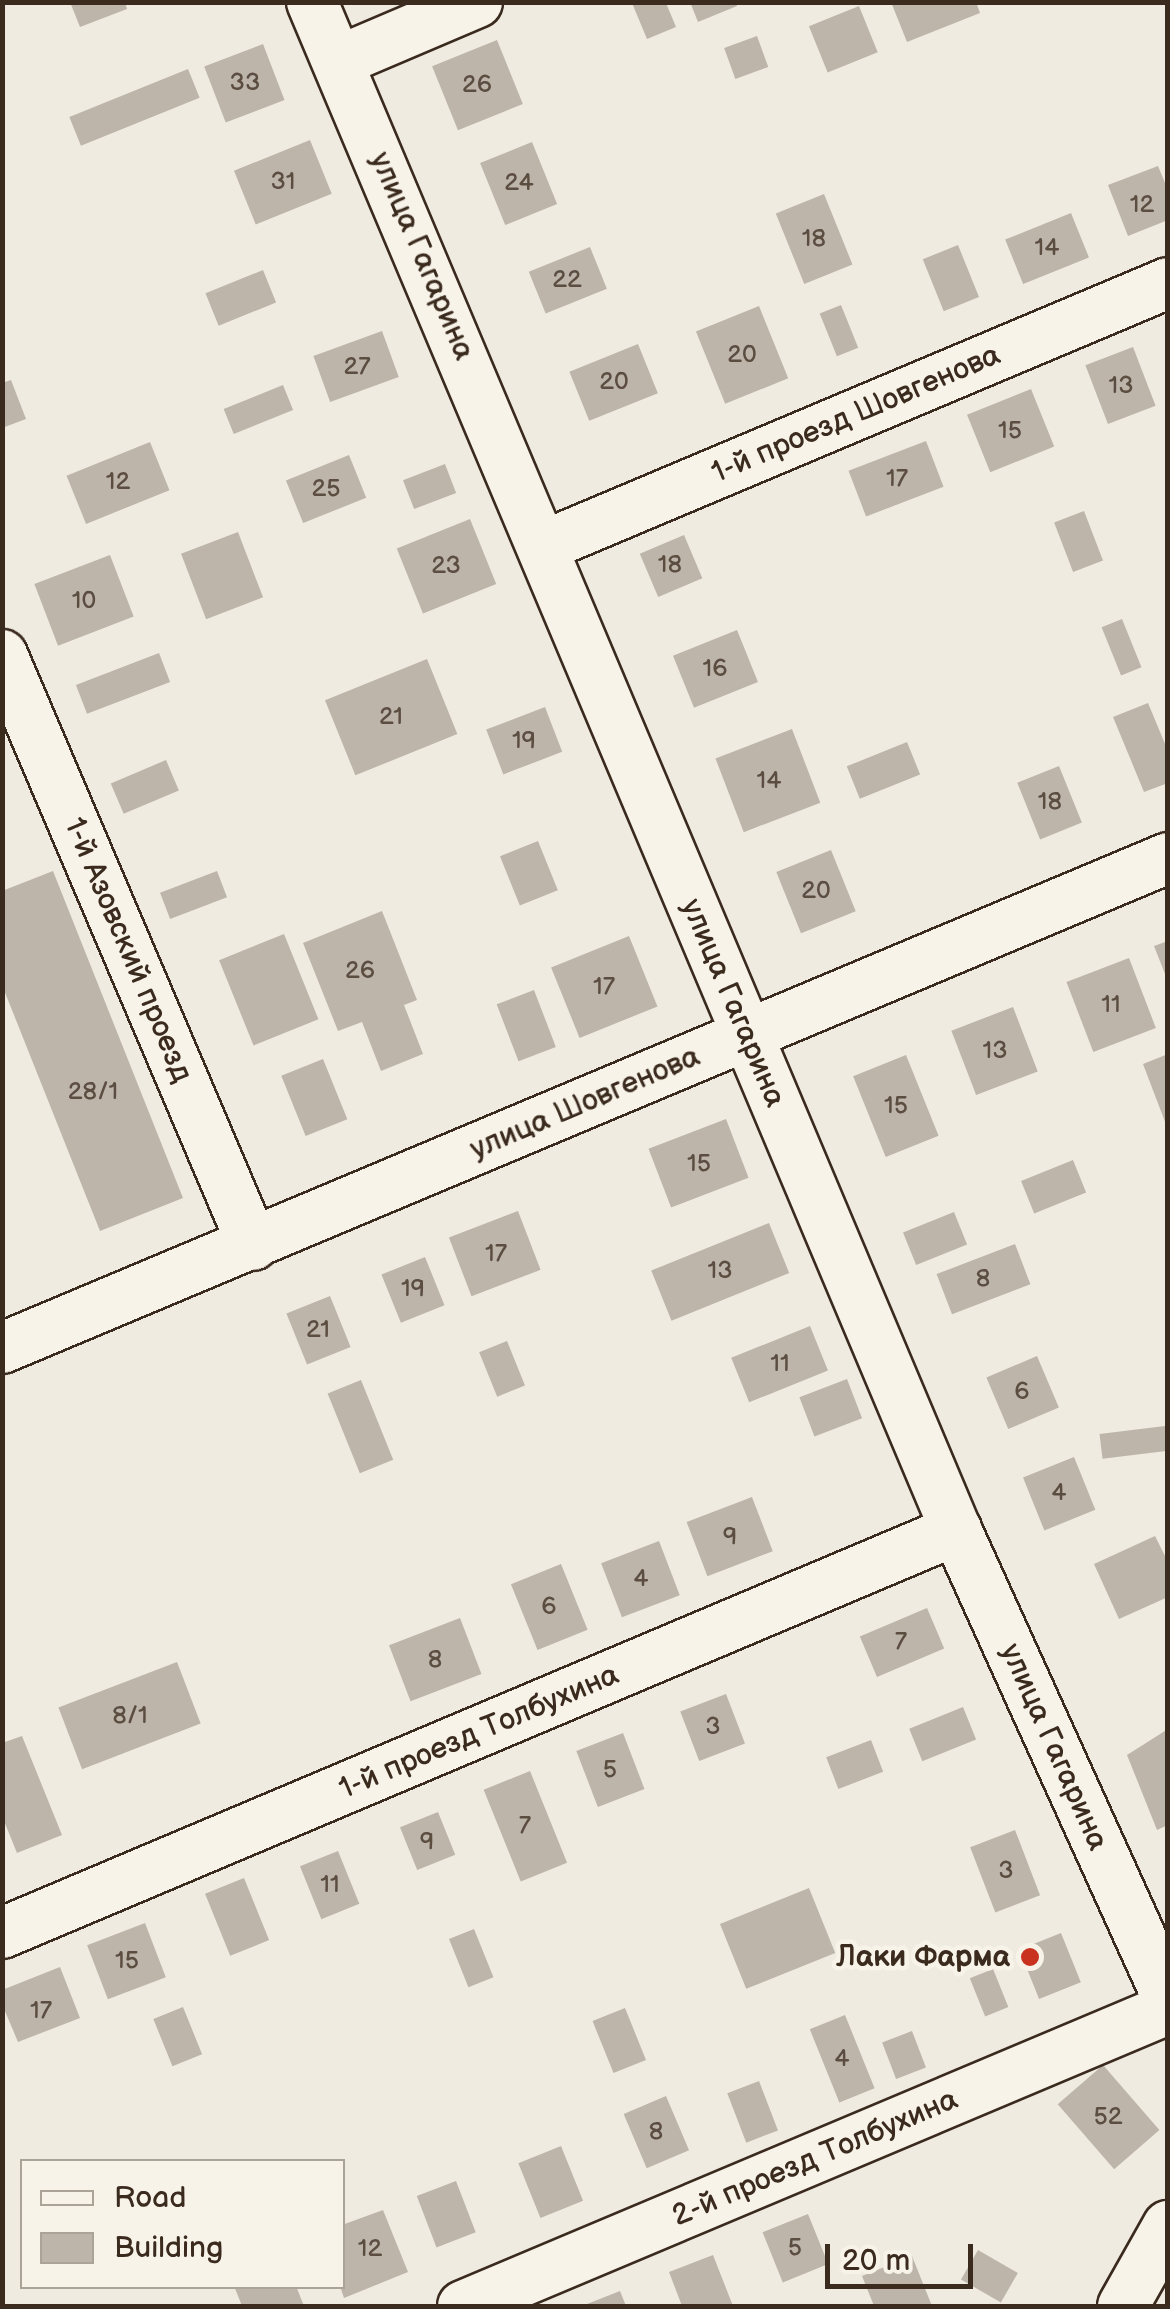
<!DOCTYPE html>
<meta charset="utf-8">
<style>
body{margin:0}
#map{position:relative;width:1170px;height:2309px;overflow:hidden;background:#efebe0;font-family:"Balsamiq Sans",sans-serif}
div>[style]{position:absolute}
[style*='--x']{left:calc(var(--x)*1px);top:calc(var(--y)*1px);width:calc(var(--w)*1px);rotate:calc(var(--a)*1deg)}
.building>*{inset:0;background:#bdb5aa;transform-origin:0 0}
.roads{filter:drop-shadow(2px 0 #3b2a1e) drop-shadow(-2px 0 #3b2a1e) drop-shadow(0 2px #3b2a1e) drop-shadow(0 -2px #3b2a1e)}
.minor>*{height:50px;margin:-25px;padding:0 25px;transform-origin:25px;border-radius:25px;background:#f7f3e8}
.dots>*{width:28px;height:28px;translate:-50% -50%;box-sizing:border-box;border:5px solid #f7f3e8;border-radius:50%}
span{translate:-50% -50%;white-space:nowrap;text-align:center;line-height:1.15;-webkit-text-stroke:9px #f7f3e8;paint-order:stroke}
.number-label{font-size:25px;color:#5c4d41}
.number-label span{-webkit-text-stroke-width:0}
.street-label{font-size:30px;color:#3b2a1e}
.poi-label{font-size:30px;color:#3b2a1e;font-weight:700}
.right{translate:-100% -50%;text-align:right}
.frame{position:absolute;inset:0;border:5px solid #3b2a1e;pointer-events:none}
.legend{position:absolute;left:20px;top:2159px;width:325px;height:130px;box-sizing:border-box;background:#f7f3e8;border:2px solid #aca397;margin:0;padding:12px 18px;list-style:none;font-size:30px;color:#3b2a1e}
.legend li{display:flex;align-items:center;gap:20px;height:50px}
.legend b{width:50px;border:2px solid #aca397}
.scale{position:absolute;left:825px;top:2244px;width:148px;height:45px;box-sizing:border-box;border:5px solid #3b2a1e;border-top:0;padding-left:12px;font-size:30px;line-height:35px;white-space:nowrap;color:#3b2a1e;-webkit-text-stroke:8px #f7f3e8;paint-order:stroke}
</style>
<div id="map">
<div class="building">
<div style="clip-path:polygon(70px 2px,125px 2px,127px 9px,80px 27px)"></div>
<div style="clip-path:polygon(690px 2px,736px 2px,737px 6px,698px 22px)"></div>
<div style="clip-path:polygon(891px 2px,976px 2px,980px 13px,907px 42px)"></div>
<div style="clip-path:polygon(632px 3px,666px 3px,676px 27px,647px 39px)"></div>
<div style="left:859px;top:6px;width:50px;height:54px;rotate:68deg"></div>
<div style="left:757px;top:36px;width:33px;height:35px;rotate:70deg"></div>
<div style="left:497px;top:40px;width:69px;height:70px;rotate:68deg"></div>
<div style="left:263px;top:44px;width:60px;height:63px;rotate:69deg"></div>
<div style="left:188px;top:69px;width:31px;height:128px;rotate:68deg"></div>
<div style="left:310px;top:140px;width:58px;height:82px;rotate:68deg"></div>
<div style="left:532px;top:142px;width:67px;height:56px;rotate:68deg"></div>
<div style="clip-path:polygon(1158px 166px,1168px 190px,1168px 220px,1128px 236px,1108px 185px)"></div>
<div style="left:824px;top:194px;width:76px;height:52px;rotate:68deg"></div>
<div style="left:1071px;top:213px;width:48px;height:71px;rotate:68deg"></div>
<div style="left:958px;top:245px;width:56px;height:38px;rotate:68deg"></div>
<div style="left:590px;top:247px;width:45px;height:66px;rotate:68deg"></div>
<div style="left:263px;top:270px;width:35px;height:62px;rotate:68deg"></div>
<div style="left:841px;top:305px;width:46px;height:23px;rotate:68deg"></div>
<div style="left:759px;top:306px;width:78px;height:68px;rotate:68deg"></div>
<div style="left:382px;top:331px;width:49px;height:73px;rotate:70deg"></div>
<div style="left:638px;top:344px;width:53px;height:74px;rotate:68deg"></div>
<div style="left:1133px;top:347px;width:63px;height:51px;rotate:69deg"></div>
<div style="clip-path:polygon(11px 380px,26px 419px,2px 428px,2px 383px)"></div>
<div style="left:283px;top:385px;width:27px;height:64px;rotate:68deg"></div>
<div style="left:1031px;top:389px;width:62px;height:69px;rotate:68deg"></div>
<div style="left:926px;top:441px;width:49px;height:83px;rotate:69deg"></div>
<div style="left:150px;top:442px;width:52px;height:90px;rotate:68deg"></div>
<div style="left:349px;top:455px;width:46px;height:68px;rotate:68deg"></div>
<div style="left:445px;top:464px;width:31px;height:45px;rotate:69deg"></div>
<div style="left:1084px;top:511px;width:53px;height:32px;rotate:69deg"></div>
<div style="left:470px;top:519px;width:70px;height:79px;rotate:68deg"></div>
<div style="left:238px;top:532px;width:70px;height:61px;rotate:69deg"></div>
<div style="left:684px;top:535px;width:47px;height:48px;rotate:67deg"></div>
<div style="left:110px;top:555px;width:66px;height:81px;rotate:69deg"></div>
<div style="left:1122px;top:619px;width:52px;height:22px;rotate:68deg"></div>
<div style="left:737px;top:630px;width:56px;height:69px;rotate:68deg"></div>
<div style="left:159px;top:653px;width:31px;height:89px;rotate:69deg"></div>
<div style="left:427px;top:659px;width:81px;height:110px;rotate:68deg"></div>
<div style="clip-path:polygon(1148px 703px,1168px 751px,1168px 783px,1144px 792px,1113px 717px)"></div>
<div style="left:545px;top:707px;width:48px;height:63px;rotate:69deg"></div>
<div style="left:792px;top:729px;width:79px;height:82px;rotate:69deg"></div>
<div style="left:907px;top:742px;width:35px;height:65px;rotate:68deg"></div>
<div style="left:166px;top:760px;width:33px;height:60px;rotate:67deg"></div>
<div style="left:1059px;top:766px;width:61px;height:45px;rotate:68deg"></div>
<div style="left:538px;top:841px;width:53px;height:41px;rotate:68deg"></div>
<div style="left:831px;top:850px;width:66px;height:59px;rotate:68deg"></div>
<div style="clip-path:polygon(53px 871px,183px 1198px,100px 1231px,2px 985px,2px 891px)"></div>
<div style="left:217px;top:871px;width:28px;height:61px;rotate:69deg"></div>
<div style="clip-path:polygon(382px 911px,417px 1000px,404px 1005px,423px 1054px,381px 1071px,362px 1022px,338px 1031px,303px 943px)"></div>
<div style="left:284px;top:934px;width:92px;height:70px;rotate:68deg"></div>
<div style="left:629px;top:936px;width:76px;height:84px;rotate:68deg"></div>
<div style="clip-path:polygon(1168px 941px,1168px 979px,1167px 979px,1154px 946px)"></div>
<div style="left:1129px;top:958px;width:75px;height:67px;rotate:69deg"></div>
<div style="left:534px;top:990px;width:61px;height:40px;rotate:69deg"></div>
<div style="left:1013px;top:1007px;width:69px;height:66px;rotate:69deg"></div>
<div style="clip-path:polygon(1168px 1054px,1168px 1127px,1167px 1127px,1143px 1064px)"></div>
<div style="left:906px;top:1055px;width:87px;height:57px;rotate:68deg"></div>
<div style="left:323px;top:1059px;width:65px;height:45px;rotate:68deg"></div>
<div style="left:726px;top:1119px;width:63px;height:83px;rotate:69deg"></div>
<div style="left:1073px;top:1160px;width:35px;height:56px;rotate:68deg"></div>
<div style="left:518px;top:1211px;width:63px;height:74px;rotate:69deg"></div>
<div style="left:954px;top:1212px;width:35px;height:55px;rotate:68deg"></div>
<div style="left:769px;top:1223px;width:54px;height:127px;rotate:68deg"></div>
<div style="left:1015px;top:1244px;width:43px;height:84px;rotate:69deg"></div>
<div style="left:425px;top:1257px;width:52px;height:47px;rotate:68deg"></div>
<div style="left:330px;top:1296px;width:55px;height:47px;rotate:68deg"></div>
<div style="left:810px;top:1326px;width:48px;height:85px;rotate:68deg"></div>
<div style="left:507px;top:1341px;width:48px;height:30px;rotate:68deg"></div>
<div style="left:1037px;top:1356px;width:56px;height:55px;rotate:67deg"></div>
<div style="left:847px;top:1379px;width:42px;height:51px;rotate:69deg"></div>
<div style="left:361px;top:1380px;width:86px;height:36px;rotate:68deg"></div>
<div style="left:1165px;top:1426px;width:25px;height:66px;rotate:83deg"></div>
<div style="left:1074px;top:1457px;width:57px;height:55px;rotate:68deg"></div>
<div style="left:752px;top:1497px;width:58px;height:70px;rotate:69deg"></div>
<div style="clip-path:polygon(1155px 1536px,1168px 1562px,1168px 1597px,1119px 1619px,1094px 1564px)"></div>
<div style="left:659px;top:1541px;width:58px;height:62px;rotate:69deg"></div>
<div style="left:561px;top:1564px;width:71px;height:54px;rotate:68deg"></div>
<div style="left:927px;top:1608px;width:44px;height:73px;rotate:67deg"></div>
<div style="left:460px;top:1618px;width:60px;height:76px;rotate:69deg"></div>
<div style="left:177px;top:1662px;width:66px;height:127px;rotate:69deg"></div>
<div style="left:726px;top:1694px;width:53px;height:49px;rotate:69deg"></div>
<div style="left:963px;top:1707px;width:35px;height:58px;rotate:68deg"></div>
<div style="clip-path:polygon(1168px 1729px,1168px 1825px,1157px 1830px,1127px 1755px)"></div>
<div style="left:623px;top:1733px;width:60px;height:50px;rotate:69deg"></div>
<div style="clip-path:polygon(22px 1736px,62px 1835px,17px 1853px,2px 1816px,2px 1743px)"></div>
<div style="left:871px;top:1740px;width:34px;height:48px;rotate:69deg"></div>
<div style="left:530px;top:1771px;width:99px;height:50px;rotate:68deg"></div>
<div style="left:438px;top:1812px;width:46px;height:41px;rotate:68deg"></div>
<div style="left:1015px;top:1830px;width:70px;height:48px;rotate:69deg"></div>
<div style="left:338px;top:1851px;width:57px;height:41px;rotate:68deg"></div>
<div style="left:244px;top:1878px;width:67px;height:42px;rotate:68deg"></div>
<div style="left:809px;top:1888px;width:70px;height:96px;rotate:68deg"></div>
<div style="left:145px;top:1923px;width:58px;height:62px;rotate:69deg"></div>
<div style="left:474px;top:1929px;width:52px;height:27px;rotate:68deg"></div>
<div style="left:1061px;top:1933px;width:53px;height:45px;rotate:68deg"></div>
<div style="clip-path:polygon(60px 1967px,80px 2018px,18px 2042px,2px 2004px,2px 1990px)"></div>
<div style="left:993px;top:1969px;width:41px;height:25px;rotate:68deg"></div>
<div style="left:183px;top:2007px;width:51px;height:32px;rotate:68deg"></div>
<div style="left:625px;top:2008px;width:56px;height:35px;rotate:68deg"></div>
<div style="left:845px;top:2015px;width:79px;height:38px;rotate:68deg"></div>
<div style="left:912px;top:2031px;width:39px;height:32px;rotate:69deg"></div>
<div style="left:1103px;top:2065px;width:86px;height:60px;rotate:49deg"></div>
<div style="left:759px;top:2081px;width:53px;height:34px;rotate:69deg"></div>
<div style="left:666px;top:2096px;width:59px;height:46px;rotate:67deg"></div>
<div style="left:561px;top:2146px;width:59px;height:46px;rotate:68deg"></div>
<div style="left:456px;top:2181px;width:55px;height:42px;rotate:69deg"></div>
<div style="clip-path:polygon(383px 2210px,408px 2272px,344px 2298px,340px 2286px,342px 2225px)"></div>
<div style="left:808px;top:2214px;width:54px;height:49px;rotate:68deg"></div>
<div style="left:978px;top:2250px;width:46px;height:34px;rotate:30deg"></div>
<div style="clip-path:polygon(713px 2255px,733px 2306px,682px 2306px,669px 2272px)"></div>
<div style="clip-path:polygon(912px 2256px,932px 2306px,874px 2306px,862px 2276px)"></div>
<div style="clip-path:polygon(234px 2286px,296px 2286px,304px 2306px,242px 2306px)"></div>
<div style="clip-path:polygon(620px 2291px,626px 2306px,582px 2306px)"></div>
</div>
<div class="roads">
<div class="minor">
<div style="--x:312;--y:2;--w:1658;--a:67.15"></div>
<div style="--x:956;--y:1530;--w:514;--a:65.63"></div>
<div style="--x:339;--y:61;--w:150;--a:-23.1"></div>
<div style="--x:544;--y:546;--w:677;--a:-22.85"></div>
<div style="--x:2;--y:655;--w:641;--a:66.95"></div>
<div style="--x:2;--y:1348;--w:1265;--a:-22.79"></div>
<div style="--x:2;--y:1933;--w:1036;--a:-22.9"></div>
<div style="--x:463;--y:2306;--w:765;--a:-22.84"></div>
<div style="--x:1123;--y:2306;--w:92;--a:-60.6"></div>
</div>
</div>
<div class="dots">
<div style="left:1030px;top:1957px;background:#c8321e"></div>
</div>
<div class="number-label">
<span style="left:245px;top:83px">33</span>
<span style="left:477px;top:85px">26</span>
<span style="left:283px;top:182px">31</span>
<span style="left:519px;top:183px">24</span>
<span style="left:1142px;top:205px">12</span>
<span style="left:814px;top:239px">18</span>
<span style="left:1047px;top:248px">14</span>
<span style="left:567px;top:280px">22</span>
<span style="left:742px;top:355px">20</span>
<span style="left:357px;top:367px">27</span>
<span style="left:614px;top:382px">20</span>
<span style="left:1121px;top:386px">13</span>
<span style="left:1010px;top:431px">15</span>
<span style="left:897px;top:479px">17</span>
<span style="left:118px;top:482px">12</span>
<span style="left:326px;top:489px">25</span>
<span style="left:670px;top:565px">18</span>
<span style="left:446px;top:566px">23</span>
<span style="left:84px;top:601px">10</span>
<span style="left:715px;top:669px">16</span>
<span style="left:391px;top:717px">21</span>
<span style="left:524px;top:741px">19</span>
<span style="left:769px;top:781px">14</span>
<span style="left:1050px;top:802px">18</span>
<span style="left:816px;top:891px">20</span>
<span style="left:360px;top:971px">26</span>
<span style="left:604px;top:987px">17</span>
<span style="left:1111px;top:1005px">11</span>
<span style="left:995px;top:1051px">13</span>
<span style="left:93px;top:1092px">28/1</span>
<span style="left:896px;top:1106px">15</span>
<span style="left:699px;top:1164px">15</span>
<span style="left:496px;top:1254px">17</span>
<span style="left:720px;top:1271px">13</span>
<span style="left:983px;top:1279px">8</span>
<span style="left:413px;top:1289px">19</span>
<span style="left:318px;top:1330px">21</span>
<span style="left:780px;top:1364px">11</span>
<span style="left:1022px;top:1392px">6</span>
<span style="left:1059px;top:1493px">4</span>
<span style="left:730px;top:1537px">9</span>
<span style="left:641px;top:1579px">4</span>
<span style="left:549px;top:1607px">6</span>
<span style="left:901px;top:1642px">7</span>
<span style="left:435px;top:1660px">8</span>
<span style="left:130px;top:1716px">8/1</span>
<span style="left:713px;top:1727px">3</span>
<span style="left:610px;top:1770px">5</span>
<span style="left:525px;top:1826px">7</span>
<span style="left:427px;top:1842px">9</span>
<span style="left:1006px;top:1871px">3</span>
<span style="left:330px;top:1885px">11</span>
<span style="left:127px;top:1961px">15</span>
<span style="left:41px;top:2011px">17</span>
<span style="left:842px;top:2059px">4</span>
<span style="left:1108px;top:2117px">52</span>
<span style="left:656px;top:2132px">8</span>
<span style="left:795px;top:2248px">5</span>
<span style="left:370px;top:2249px">12</span>
</div>
<div class="street-label">
<span style="left:422px;top:256px;rotate:67deg">улица Гагарина</span>
<span style="left:856px;top:414px;rotate:-23deg">1-й проезд Шовгенова</span>
<span style="left:128px;top:950px;rotate:67deg">1-й Азовский проезд</span>
<span style="left:733px;top:1003px;rotate:67deg">улица Гагарина</span>
<span style="left:585px;top:1103px;rotate:-23deg">улица Шовгенова</span>
<span style="left:479px;top:1732px;rotate:-23deg">1-й проезд Толбухина</span>
<span style="left:1054px;top:1747px;rotate:66deg">улица Гагарина</span>
<span style="left:815px;top:2158px;rotate:-23deg">2-й проезд Толбухина</span>
</div>
<div class="poi-label">
<span class="right" style="left:1010px;top:1957px">Лаки Фарма</span>
</div>
<div class="frame"></div>
<ul class="legend">
<li><b style="height:12px;background:#f7f3e8"></b>Road</li>
<li><b style="height:28px;background:#bdb5aa"></b>Building</li>
</ul>
<div class="scale">20 m</div>
</div>
